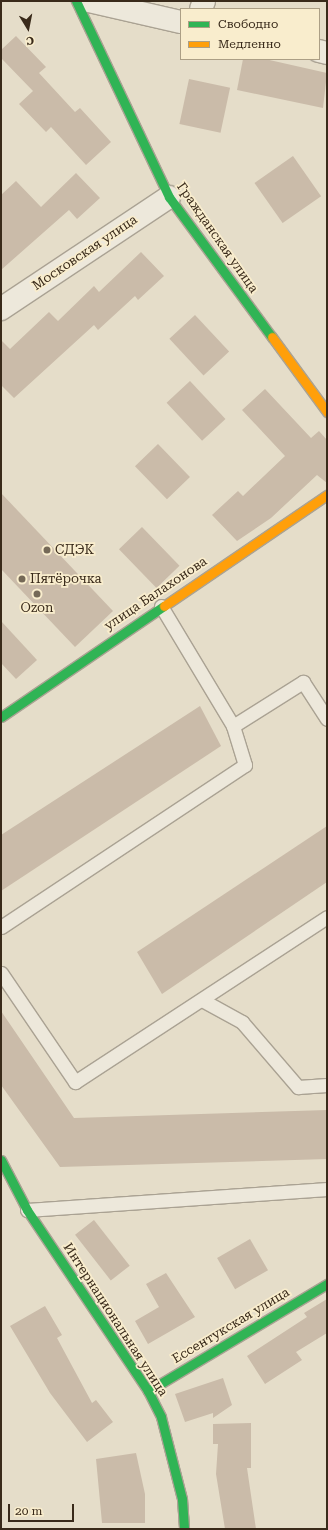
<!DOCTYPE html>
<meta charset="utf-8">
<style>
body{margin:0}
#map{position:relative;width:328px;height:1530px;overflow:hidden;background:#e5ddc9;font-family:"Roboto Serif",serif}
div>[style]{position:absolute}
[style*='--x']{left:calc(var(--x)*1px);top:calc(var(--y)*1px);width:calc(var(--w)*1px);rotate:calc(var(--a)*1deg)}
.building>*{inset:0;background:#cabba9;transform-origin:0 0}
.roads{filter:drop-shadow(1px 0 #aaa293) drop-shadow(-1px 0 #aaa293) drop-shadow(0 1px #aaa293) drop-shadow(0 -1px #aaa293)}
.lane>*{height:13px;margin:-6.5px;padding:0 6.5px;transform-origin:6.5px;border-radius:6.5px;background:#ede8db}
.street>*{height:22px;margin:-11px;padding:0 11px;transform-origin:11px;border-radius:11px;background:#ede8db}
.fast>*{height:9px;margin:-4.5px;padding:0 4.5px;transform-origin:4.5px;border-radius:4.5px;background:#30b455}
.slow>*{height:9px;margin:-4.5px;padding:0 4.5px;transform-origin:4.5px;border-radius:4.5px;background:#ff9f0a}
.dots>*{width:11px;height:11px;translate:-50% -50%;box-sizing:border-box;border:2px solid #f9edcd;border-radius:50%}
span{translate:-50% -50%;white-space:nowrap;text-align:center;line-height:1.15;-webkit-text-stroke:3.5px #f9edcd;paint-order:stroke}
.street-label{font-size:13px;color:#392a1a}
.poi-label{font-size:13px;color:#392a1a}
.left{translate:0 -50%;text-align:left}
.frame{position:absolute;inset:0;border:2px solid #392a1a;pointer-events:none}
.legend{position:absolute;left:180px;top:8px;width:140px;height:52px;box-sizing:border-box;background:#f9edcd;border:1px solid #ac9f85;margin:0;padding:5px 7px;list-style:none;font-size:12px;color:#392a1a}
.legend li{display:flex;align-items:center;gap:8px;height:20px}
.legend b{width:20px;border:1px solid #ac9f85}
.north{position:absolute;left:8px;top:8px;width:40px;height:40px;-webkit-text-stroke:3px #f9edcd;paint-order:stroke;rotate:170deg;font-size:11px;font-weight:700;line-height:16px;text-align:center;color:#392a1a}
.north::after{content:'';display:block;margin:auto;width:14px;height:18px;background:#392a1a;clip-path:polygon(50% 0,100% 100%,50% 72%,0 100%)}
.scale{position:absolute;left:8px;top:1504px;width:66px;height:18px;box-sizing:border-box;border:2px solid #392a1a;border-top:0;padding-left:5px;font-size:12px;line-height:14px;white-space:nowrap;color:#392a1a;-webkit-text-stroke:3px #f9edcd;paint-order:stroke}
</style>
<div id="map">
<div class="building">
<div style="clip-path:polygon(16px 36px,46px 67px,39px 73px,75px 112px,80px 108px,111px 142px,86px 165px,51px 127px,46px 132px,19px 104px,33px 91px,1px 58px,1px 50px)"></div>
<div style="clip-path:polygon(243px 59px,265px 59px,327px 73px,323px 108px,237px 90px)"></div>
<div style="left:189px;top:79px;width:42px;height:46px;rotate:12deg"></div>
<div style="left:293px;top:156px;width:49px;height:47px;rotate:55deg"></div>
<div style="clip-path:polygon(76px 173px,100px 198px,77px 219px,69px 210px,1px 270px,1px 195px,16px 181px,41px 207px)"></div>
<div style="clip-path:polygon(141px 252px,164px 276px,138px 300px,135px 296px,98px 330px,94px 325px,14px 398px,1px 385px,1px 340px,10px 349px,49px 312px,58px 321px,94px 286px,99px 292px)"></div>
<div style="left:195px;top:315px;width:50px;height:35px;rotate:47deg"></div>
<div style="left:190px;top:381px;width:52px;height:32px;rotate:47deg"></div>
<div style="clip-path:polygon(265px 389px,311px 438px,319px 431px,327px 440px,327px 483px,317px 475px,271px 518px,237px 541px,212px 515px,238px 491px,243px 496px,285px 456px,242px 410px)"></div>
<div style="left:158px;top:444px;width:46px;height:32px;rotate:46deg"></div>
<div style="clip-path:polygon(1px 493px,113px 611px,75px 647px,1px 569px)"></div>
<div style="left:142px;top:527px;width:54px;height:32px;rotate:46deg"></div>
<div style="clip-path:polygon(1px 621px,37px 660px,16px 679px,1px 663px)"></div>
<div style="clip-path:polygon(200px 706px,221px 746px,1px 891px,1px 835px)"></div>
<div style="clip-path:polygon(327px 826px,327px 882px,162px 994px,137px 952px)"></div>
<div style="clip-path:polygon(1px 1011px,74px 1118px,327px 1110px,327px 1159px,60px 1167px,1px 1085px)"></div>
<div style="left:94px;top:1220px;width:58px;height:24px;rotate:52deg"></div>
<div style="left:250px;top:1239px;width:36px;height:38px;rotate:60deg"></div>
<div style="clip-path:polygon(166px 1273px,195px 1317px,148px 1344px,135px 1321px,159px 1307px,146px 1284px)"></div>
<div style="clip-path:polygon(327px 1299px,327px 1333px,296px 1352px,302px 1360px,265px 1384px,247px 1356px,307px 1317px,304px 1313px)"></div>
<div style="clip-path:polygon(45px 1306px,62px 1335px,57px 1338px,92px 1403px,96px 1400px,113px 1422px,87px 1442px,50px 1393px,10px 1326px)"></div>
<div style="clip-path:polygon(223px 1378px,232px 1405px,213px 1418px,213px 1413px,185px 1422px,175px 1394px)"></div>
<div style="clip-path:polygon(251px 1423px,251px 1468px,247px 1468px,256px 1529px,225px 1529px,216px 1474px,218px 1444px,213px 1444px,213px 1424px)"></div>
<div style="clip-path:polygon(136px 1453px,145px 1494px,145px 1523px,102px 1523px,96px 1459px)"></div>
</div>
<div class="roads">
<div class="lane">
<div style="--x:161;--y:606;--w:140;--a:59"></div>
<div style="--x:233;--y:726;--w:83;--a:-32.2"></div>
<div style="--x:303;--y:682;--w:44;--a:57"></div>
<div style="--x:1;--y:927;--w:293;--a:-33.6"></div>
<div style="--x:245;--y:765;--w:41;--a:-107.1"></div>
<div style="--x:1;--y:973;--w:132;--a:55.8"></div>
<div style="--x:75;--y:1082;--w:301;--a:-33.2"></div>
<div style="--x:202;--y:1000;--w:46;--a:28.8"></div>
<div style="--x:242;--y:1022;--w:86;--a:49.3"></div>
<div style="--x:298;--y:1087;--w:29;--a:-4"></div>
<div style="--x:27;--y:1210;--w:301;--a:-4"></div>
</div>
<div class="street">
<div style="--x:89;--y:1;--w:94;--a:12.9"></div>
<div style="--x:201;--y:9;--w:9;--a:-69"></div>
<div style="--x:319;--y:51;--w:8;--a:14"></div>
<div style="--x:1;--y:309;--w:202;--a:-33.7"></div>
</div>
<div class="fast">
<div style="--x:76;--y:1;--w:217;--a:64.6"></div>
<div style="--x:169;--y:197;--w:174;--a:53.7"></div>
<div style="--x:1;--y:717;--w:197;--a:-34.3"></div>
<div style="--x:1;--y:1160;--w:56;--a:62.5"></div>
<div style="--x:27;--y:1210;--w:218;--a:56.2"></div>
<div style="--x:148;--y:1391;--w:29;--a:63"></div>
<div style="--x:161;--y:1417;--w:85;--a:75.6"></div>
<div style="--x:182;--y:1499;--w:30;--a:86"></div>
<div style="--x:148;--y:1391;--w:209;--a:-30.9"></div>
</div>
<div class="slow">
<div style="--x:272;--y:337;--w:93;--a:53.7"></div>
<div style="--x:164;--y:606;--w:197;--a:-34.3"></div>
</div>
</div>
<div class="dots">
<div style="left:47px;top:550px;background:#756957"></div>
<div style="left:22px;top:579px;background:#756957"></div>
<div style="left:37px;top:594px;background:#756957"></div>
</div>
<div class="street-label">
<span style="left:217px;top:238px;rotate:55deg">Гражданская улица</span>
<span style="left:85px;top:253px;rotate:-34deg">Московская улица</span>
<span style="left:156px;top:594px;rotate:-34deg">улица Балахонова</span>
<span style="left:115px;top:1320px;rotate:57deg">Интернациональная улица</span>
<span style="left:231px;top:1326px;rotate:-31deg">Ессентукская улица</span>
</div>
<div class="poi-label">
<span class="left" style="left:55px;top:550px">СДЭК</span>
<span class="left" style="left:30px;top:579px">Пятёрочка</span>
<span style="left:37px;top:608px">Ozon</span>
</div>
<div class="frame"></div>
<ul class="legend">
<li><b style="height:5px;background:#30b455"></b>Свободно</li>
<li><b style="height:5px;background:#ff9f0a"></b>Медленно</li>
</ul>
<div class="north">С</div>
<div class="scale">20 m</div>
</div>
